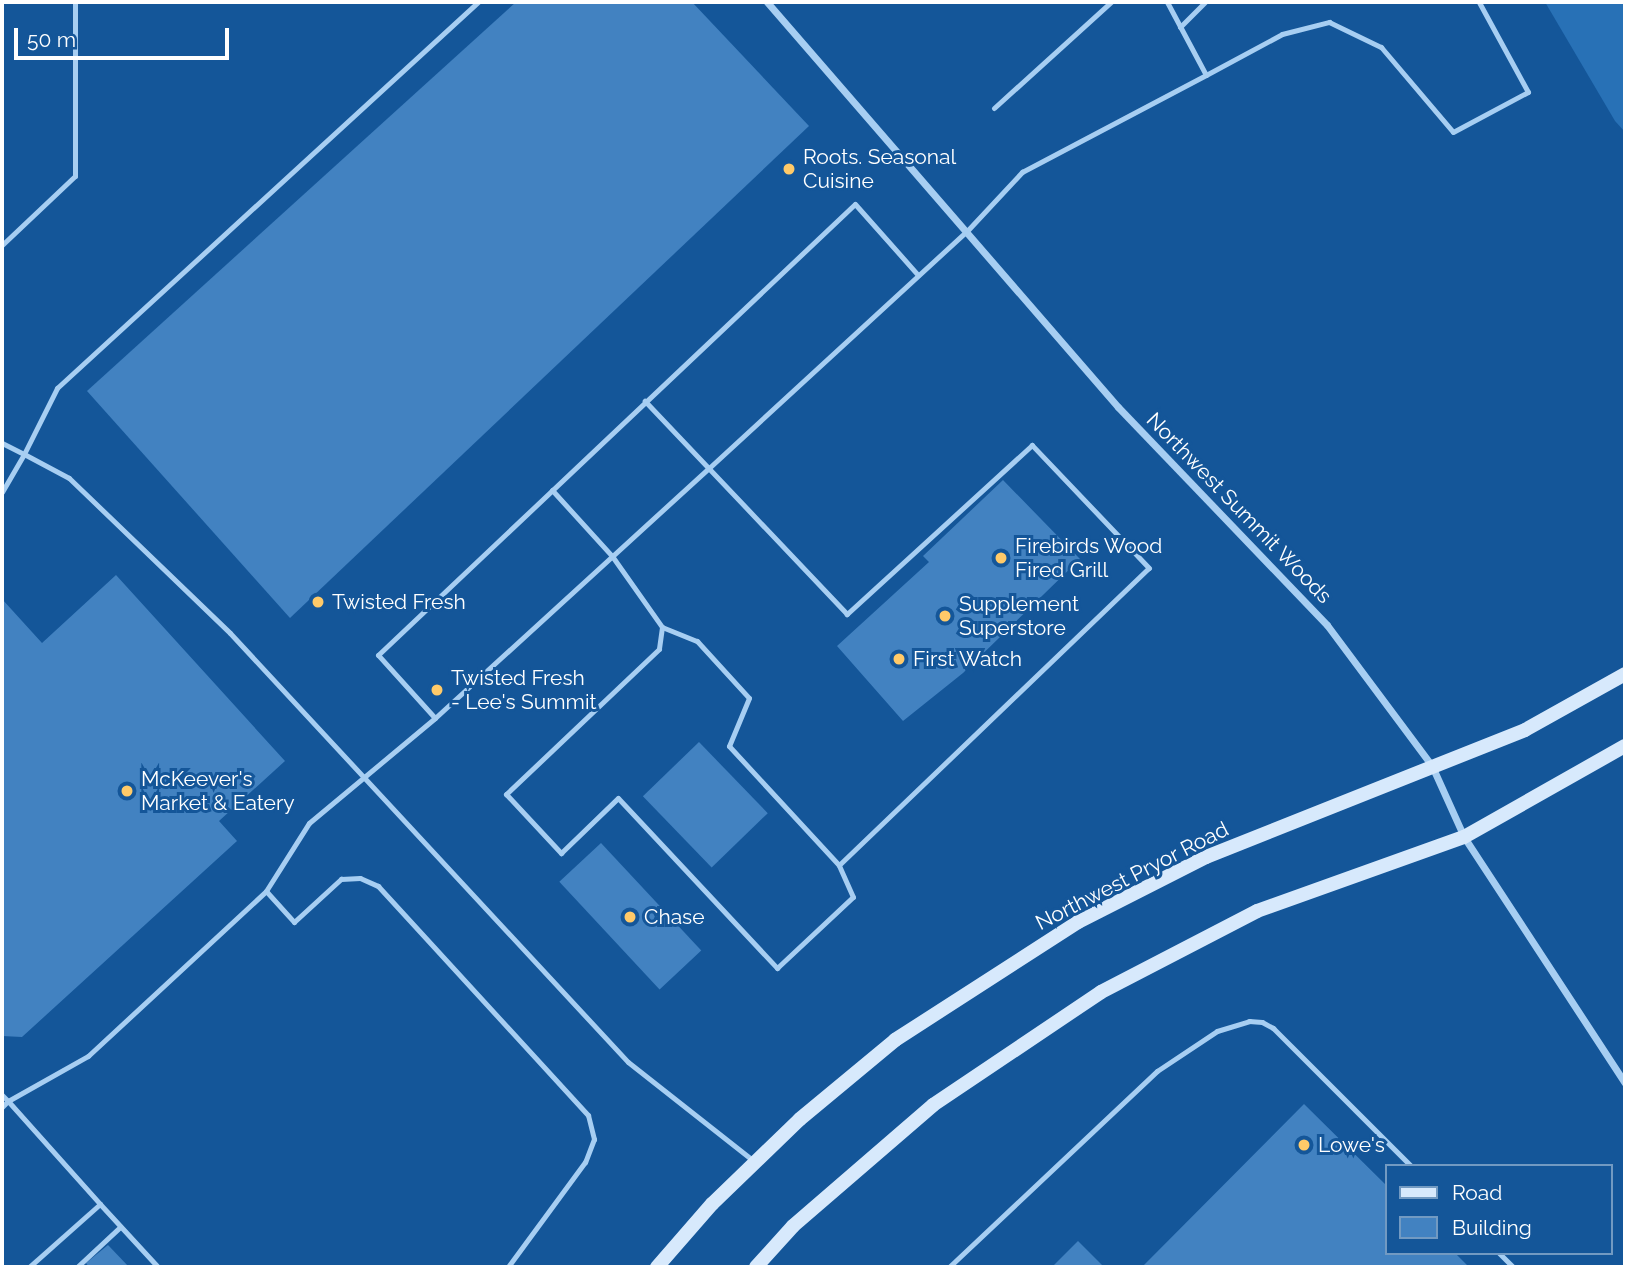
<!DOCTYPE html>
<style>
body{margin:0}
#map{position:relative;width:1627px;height:1269px;overflow:hidden;background:#145699;font-family:Raleway,sans-serif}
div>[style]{position:absolute}
[style*='--x']{left:calc(var(--x)*1px);top:calc(var(--y)*1px);width:calc(var(--w)*1px);rotate:calc(var(--a)*1deg)}
.green>*{inset:0;background:#2871b6}
.building>*{inset:0;background:#4282c1;transform-origin:0 0}
.service>*{height:5px;margin:-2.5px;padding:0 2.5px;transform-origin:2.5px;border-radius:2.5px;background:#a7cef2}
.minor>*{height:7px;margin:-3.5px;padding:0 3.5px;transform-origin:3.5px;border-radius:3.5px;background:#a7cef2}
.secondary>*{height:14px;margin:-7px;padding:0 7px;transform-origin:7px;border-radius:7px;background:#d7e9fc}
.dots>*{width:19px;height:19px;translate:-50% -50%;box-sizing:border-box;border:4px solid #145699;border-radius:50%}
span{translate:-50% -50%;white-space:nowrap;text-align:center;line-height:1.15;-webkit-text-stroke:6px #145699;paint-order:stroke}
.poi-label{font-size:21px;color:#fff}
.left{translate:0 -50%;text-align:left}
.street-label{font-size:21px;color:#fff}
.frame{position:absolute;inset:0;border:4px solid #fff;pointer-events:none}
.legend{position:absolute;left:1385px;top:1164px;width:228px;height:91px;box-sizing:border-box;background:#145699;border:2px solid #729ac2;margin:0;padding:9px 12px;list-style:none;font-size:21px;color:#fff}
.legend li{display:flex;align-items:center;gap:14px;height:35px}
.legend b{width:35px;border:2px solid #729ac2}
.scale{position:absolute;left:14px;top:28px;width:215px;height:32px;box-sizing:border-box;border:4px solid #fff;border-top:0;padding-left:9px;font-size:21px;line-height:24px;white-space:nowrap;color:#fff;-webkit-text-stroke:5px #145699;paint-order:stroke}
</style>
<div id="map">
<div class="green">
<div style="clip-path:polygon(1545px 2px,1625px 2px,1625px 132px,1615px 121px)"></div>
</div>
<div class="building">
<div style="clip-path:polygon(516px 2px,692px 2px,809px 126px,290px 618px,87px 391px)"></div>
<div style="clip-path:polygon(1003px 480px,1080px 559px,963px 673px,903px 721px,837px 646px,929px 562px,923px 556px)"></div>
<div style="clip-path:polygon(116px 575px,285px 761px,219px 821px,237px 841px,22px 1037px,2px 1036px,2px 599px,42px 643px)"></div>
<div style="left:699px;top:742px;width:99px;height:78px;rotate:46deg"></div>
<div style="left:601px;top:843px;width:147px;height:57px;rotate:47deg"></div>
<div style="clip-path:polygon(1304px 1104px,1387px 1186px,1387px 1253px,1455px 1253px,1469px 1267px,1142px 1267px)"></div>
<div style="clip-path:polygon(1078px 1241px,1104px 1267px,1052px 1267px)"></div>
<div style="clip-path:polygon(108px 1245px,129px 1267px,89px 1267px,86px 1263px)"></div>
</div>
<div class="service">
<div style="--x:1180;--y:27;--w:35;--a:-45"></div>
<div style="--x:1206;--y:75;--w:86;--a:-28.3"></div>
<div style="--x:1282;--y:34;--w:49;--a:-14.3"></div>
<div style="--x:1329;--y:22;--w:58;--a:25.7"></div>
<div style="--x:1381;--y:47;--w:111;--a:49.7"></div>
<div style="--x:1453;--y:132;--w:85;--a:-28.1"></div>
<div style="--x:1528;--y:92;--w:102;--a:-118.6"></div>
<div style="--x:994;--y:108;--w:158;--a:-42.2"></div>
<div style="--x:2;--y:245;--w:100;--a:-43.4"></div>
<div style="--x:75;--y:176;--w:174;--a:-90"></div>
<div style="--x:2;--y:443;--w:25;--a:27"></div>
<div style="--x:24;--y:454;--w:74;--a:-63.4"></div>
<div style="--x:57;--y:388;--w:571;--a:-42.52"></div>
<div style="--x:552;--y:490;--w:89;--a:47.7"></div>
<div style="--x:612;--y:556;--w:87;--a:54.8"></div>
<div style="--x:662;--y:627;--w:22;--a:98"></div>
<div style="--x:659;--y:649;--w:211;--a:136.5"></div>
<div style="--x:506;--y:794;--w:81;--a:47"></div>
<div style="--x:561;--y:853;--w:79;--a:-44"></div>
<div style="--x:618;--y:798;--w:233;--a:46.9"></div>
<div style="--x:777;--y:968;--w:104;--a:-43.1"></div>
<div style="--x:853;--y:897;--w:35;--a:-114"></div>
<div style="--x:839;--y:865;--w:429;--a:-43.8"></div>
<div style="--x:1149;--y:568;--w:170;--a:-133.6"></div>
<div style="--x:1032;--y:445;--w:251;--a:137.6"></div>
<div style="--x:847;--y:614;--w:294;--a:-133.5"></div>
<div style="--x:2;--y:492;--w:44;--a:-59.9"></div>
<div style="--x:24;--y:454;--w:51;--a:28.1"></div>
<div style="--x:69;--y:478;--w:223;--a:43.9"></div>
<div style="--x:230;--y:633;--w:585;--a:47.15"></div>
<div style="--x:628;--y:1062;--w:162;--a:38.2"></div>
<div style="--x:662;--y:627;--w:38;--a:22"></div>
<div style="--x:697;--y:641;--w:77;--a:47.6"></div>
<div style="--x:749;--y:698;--w:52;--a:112.6"></div>
<div style="--x:729;--y:746;--w:162;--a:47.3"></div>
<div style="--x:435;--y:718;--w:85;--a:-132.1"></div>
<div style="--x:378;--y:655;--w:656;--a:-43.4"></div>
<div style="--x:855;--y:204;--w:95;--a:48.4"></div>
<div style="--x:266;--y:891;--w:42;--a:47.9"></div>
<div style="--x:294;--y:922;--w:64;--a:-42.5"></div>
<div style="--x:341;--y:879;--w:19;--a:-3"></div>
<div style="--x:360;--y:878;--w:20;--a:24"></div>
<div style="--x:378;--y:886;--w:311;--a:47.5"></div>
<div style="--x:588;--y:1115;--w:25;--a:76"></div>
<div style="--x:594;--y:1139;--w:25;--a:111"></div>
<div style="--x:585;--y:1162;--w:130;--a:126.3"></div>
<div style="--x:2;--y:1095;--w:8;--a:45"></div>
<div style="--x:8;--y:1101;--w:92;--a:-29.4"></div>
<div style="--x:88;--y:1056;--w:243;--a:-42.8"></div>
<div style="--x:266;--y:891;--w:80;--a:-57.7"></div>
<div style="--x:309;--y:823;--w:164;--a:-39.8"></div>
<div style="--x:435;--y:718;--w:371;--a:-42.4"></div>
<div style="--x:709;--y:468;--w:350;--a:-42.6"></div>
<div style="--x:967;--y:231;--w:81;--a:-47"></div>
<div style="--x:1022;--y:172;--w:208;--a:-27.8"></div>
<div style="--x:1206;--y:75;--w:83;--a:-118.1"></div>
<div style="--x:2;--y:1107;--w:8;--a:-45"></div>
<div style="--x:8;--y:1101;--w:138;--a:48.2"></div>
<div style="--x:100;--y:1204;--w:95;--a:138.4"></div>
<div style="--x:100;--y:1204;--w:86;--a:47.4"></div>
<div style="--x:1499;--y:1253;--w:20;--a:45"></div>
<div style="--x:77;--y:1267;--w:59;--a:-42.9"></div>
<div style="--x:949;--y:1267;--w:286;--a:-43.3"></div>
<div style="--x:1157;--y:1071;--w:72;--a:-33.7"></div>
<div style="--x:1217;--y:1031;--w:34;--a:-17"></div>
<div style="--x:1249;--y:1021;--w:13;--a:4"></div>
<div style="--x:1262;--y:1022;--w:13;--a:29"></div>
<div style="--x:1273;--y:1028;--w:195;--a:45"></div>
</div>
<div class="minor">
<div style="--x:767;--y:2;--w:536;--a:49.09"></div>
<div style="--x:1118;--y:407;--w:302;--a:46.2"></div>
<div style="--x:1327;--y:625;--w:176;--a:53.3"></div>
<div style="--x:1432;--y:766;--w:78;--a:65.7"></div>
<div style="--x:1464;--y:837;--w:294;--a:56.8"></div>
</div>
<div class="secondary">
<div style="--x:657;--y:1267;--w:84;--a:-48.9"></div>
<div style="--x:712;--y:1204;--w:122;--a:-44"></div>
<div style="--x:800;--y:1119;--w:124;--a:-39.7"></div>
<div style="--x:895;--y:1040;--w:218;--a:-32.8"></div>
<div style="--x:1078;--y:922;--w:144;--a:-26.9"></div>
<div style="--x:1206;--y:857;--w:343;--a:-21.7"></div>
<div style="--x:1525;--y:730;--w:115;--a:-29.2"></div>
<div style="--x:756;--y:1267;--w:55;--a:-47.9"></div>
<div style="--x:793;--y:1226;--w:185;--a:-40.8"></div>
<div style="--x:933;--y:1105;--w:202;--a:-33.9"></div>
<div style="--x:1101;--y:992;--w:176;--a:-27.4"></div>
<div style="--x:1257;--y:911;--w:220;--a:-19.7"></div>
<div style="--x:1464;--y:837;--w:185;--a:-29.5"></div>
</div>
<div class="dots">
<div style="left:789px;top:169px;background:#ffca69"></div>
<div style="left:1001px;top:558px;background:#ffca69"></div>
<div style="left:318px;top:602px;background:#ffca69"></div>
<div style="left:945px;top:616px;background:#ffca69"></div>
<div style="left:899px;top:659px;background:#ffca69"></div>
<div style="left:437px;top:690px;background:#ffca69"></div>
<div style="left:127px;top:791px;background:#ffca69"></div>
<div style="left:630px;top:917px;background:#ffca69"></div>
<div style="left:1304px;top:1145px;background:#ffca69"></div>
</div>
<div class="poi-label">
<span class="left" style="left:803px;top:169px">Roots. Seasonal<br>Cuisine</span>
<span class="left" style="left:1015px;top:558px">Firebirds Wood<br>Fired Grill</span>
<span class="left" style="left:332px;top:602px">Twisted Fresh</span>
<span class="left" style="left:959px;top:616px">Supplement<br>Superstore</span>
<span class="left" style="left:913px;top:659px">First Watch</span>
<span class="left" style="left:451px;top:690px">Twisted Fresh<br>- Lee's Summit</span>
<span class="left" style="left:141px;top:791px">McKeever's<br>Market &amp; Eatery</span>
<span class="left" style="left:644px;top:917px">Chase</span>
<span class="left" style="left:1318px;top:1145px">Lowe's</span>
</div>
<div class="street-label">
<span style="left:1239px;top:508px;rotate:46deg">Northwest Summit Woods</span>
<span style="left:1132px;top:876px;rotate:-27deg">Northwest Pryor Road</span>
</div>
<div class="frame"></div>
<ul class="legend">
<li><b style="height:9px;background:#d7e9fc"></b>Road</li>
<li><b style="height:19px;background:#4282c1"></b>Building</li>
</ul>
<div class="scale">50 m</div>
</div>
